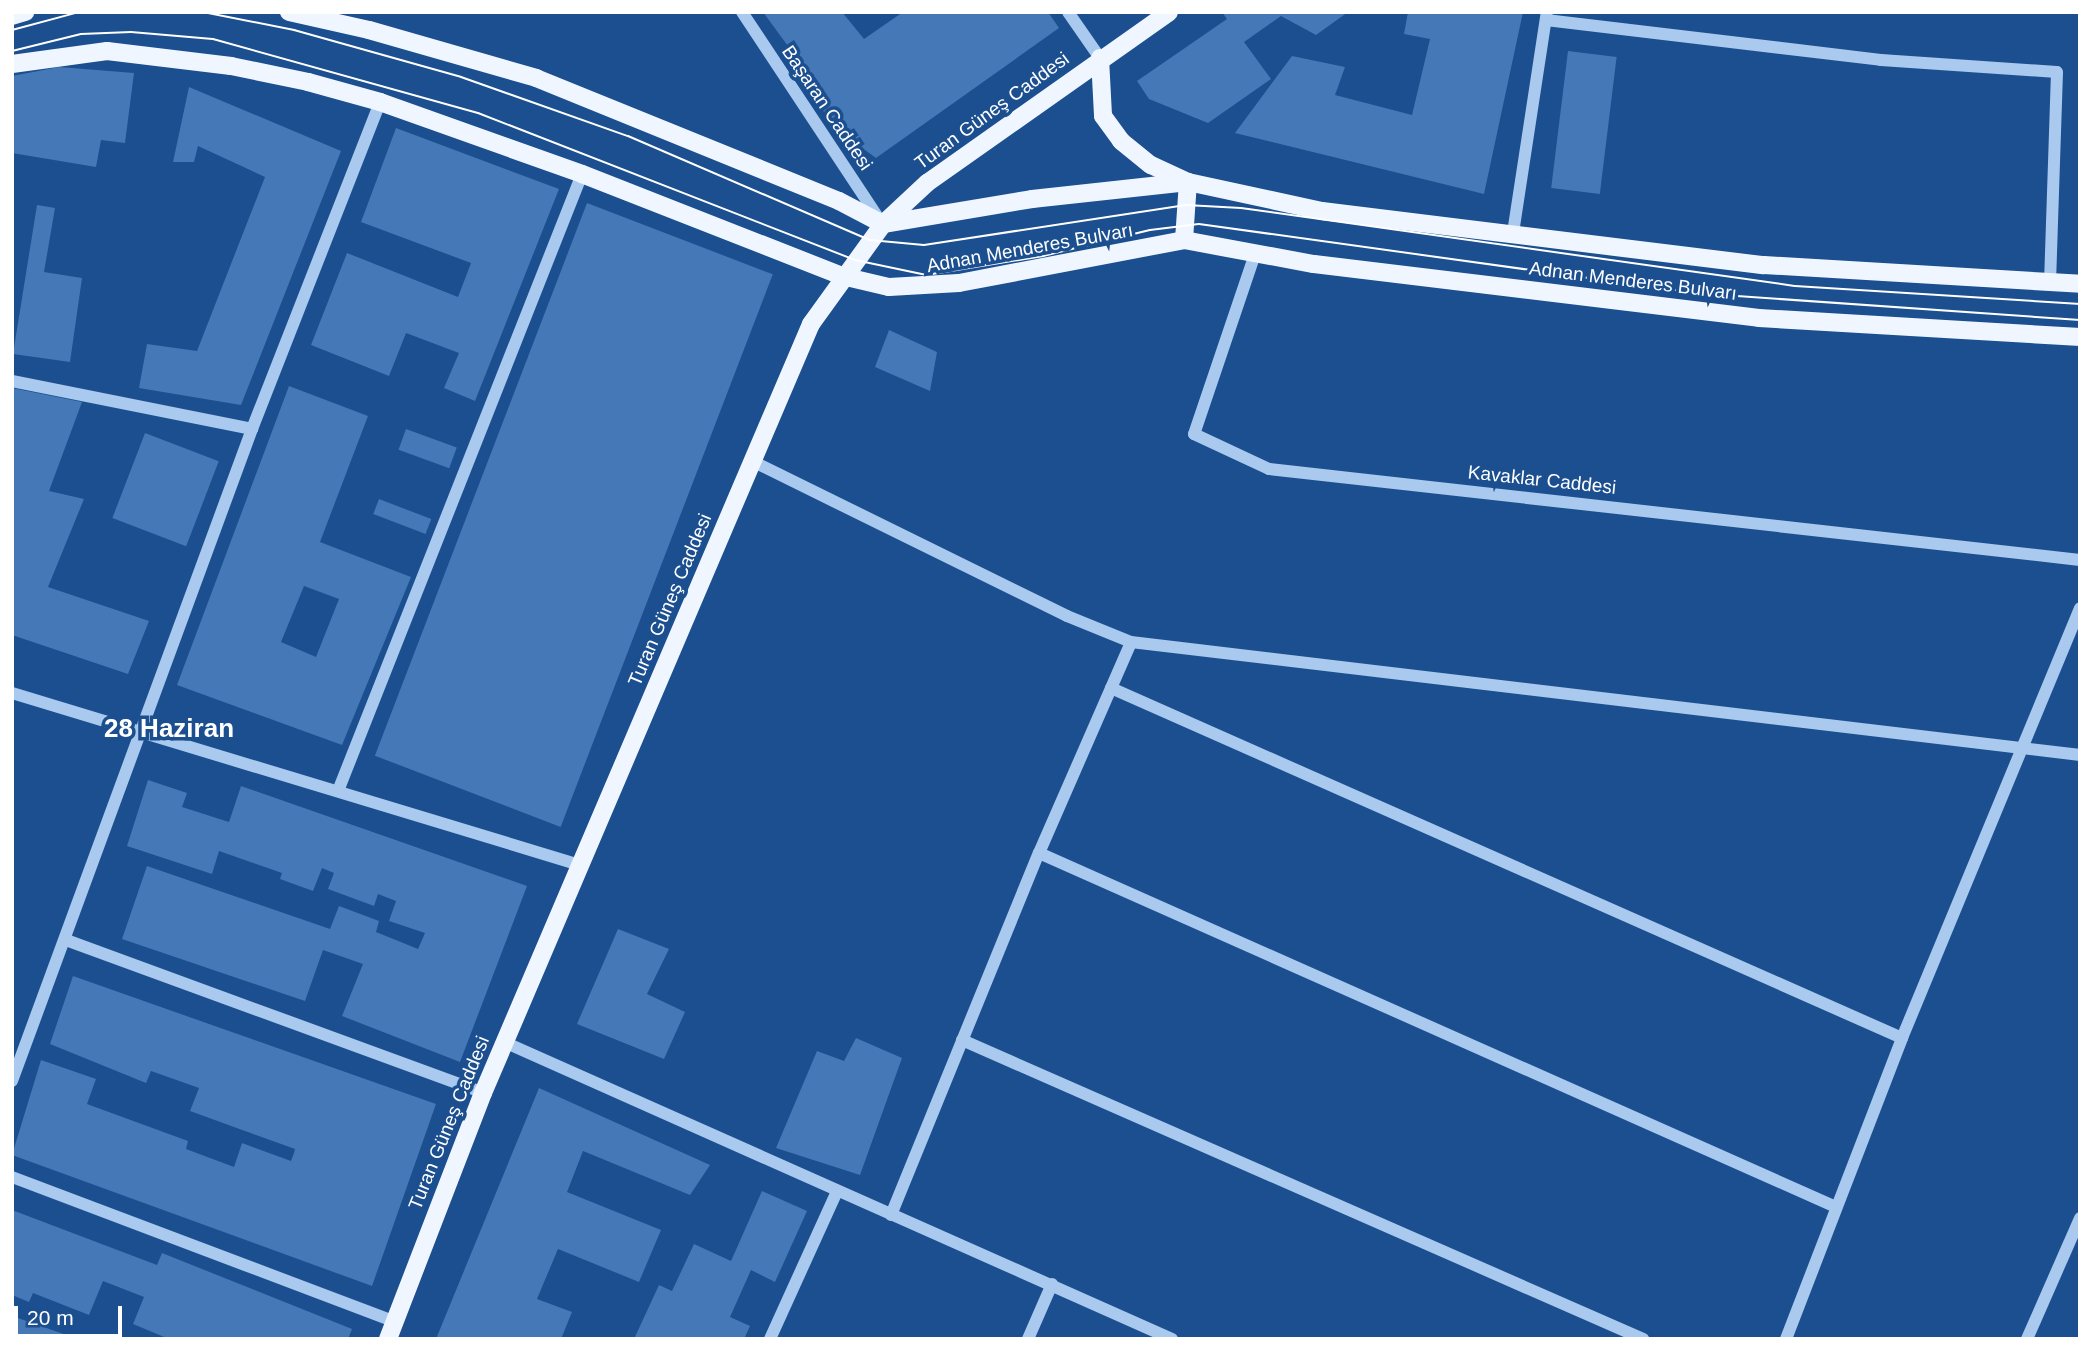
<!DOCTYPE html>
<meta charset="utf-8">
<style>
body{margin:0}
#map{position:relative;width:2092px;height:1351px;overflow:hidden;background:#1b4f8f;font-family:Helvetica,sans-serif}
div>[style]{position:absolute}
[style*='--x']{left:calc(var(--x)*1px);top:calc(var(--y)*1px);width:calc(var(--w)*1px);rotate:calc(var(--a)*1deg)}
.building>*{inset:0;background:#4478b7;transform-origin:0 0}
.minor>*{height:12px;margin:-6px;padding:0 6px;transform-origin:6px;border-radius:6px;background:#a9c9ee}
.major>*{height:18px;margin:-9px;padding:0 9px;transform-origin:9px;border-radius:9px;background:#f0f6ff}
.tram>*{height:2px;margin:-1px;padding:0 1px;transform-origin:1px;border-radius:1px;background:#fff}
span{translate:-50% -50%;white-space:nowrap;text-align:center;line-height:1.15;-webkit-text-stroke:7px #1b4f8f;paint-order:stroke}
.street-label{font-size:19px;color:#fff}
.district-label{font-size:26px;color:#fff;font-weight:700}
.frame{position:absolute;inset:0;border:14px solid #fff;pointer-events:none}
.scale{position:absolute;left:14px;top:1306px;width:108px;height:32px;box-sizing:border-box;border:4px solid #fff;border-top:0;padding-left:9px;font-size:21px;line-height:24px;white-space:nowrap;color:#fff;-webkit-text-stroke:5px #1b4f8f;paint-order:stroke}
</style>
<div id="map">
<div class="building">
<div style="clip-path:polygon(763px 12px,842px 12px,864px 39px,903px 12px,1048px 12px,1059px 28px,876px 158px,825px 121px,827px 115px,803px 90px,808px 85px,786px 58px,793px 53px)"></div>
<div style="clip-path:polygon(1222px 12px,1348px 12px,1316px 35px,1281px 16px,1244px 42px,1271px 79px,1208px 123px,1149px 99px,1137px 81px,1227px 19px)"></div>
<div style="clip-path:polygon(1408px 12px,1523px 12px,1484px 194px,1235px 133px,1292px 56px,1345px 67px,1335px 95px,1412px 115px,1430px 39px,1404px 34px)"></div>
<div style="left:1568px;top:51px;width:49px;height:138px;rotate:7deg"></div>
<div style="clip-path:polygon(59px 67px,134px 73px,125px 143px,101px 140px,96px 167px,12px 153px,12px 76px)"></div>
<div style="clip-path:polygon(189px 87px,341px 151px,241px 405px,139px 388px,147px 344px,197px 351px,265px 177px,198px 146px,194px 162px,173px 162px)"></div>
<div style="clip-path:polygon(396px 128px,559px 189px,475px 401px,444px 388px,459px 353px,406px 333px,389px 376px,311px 345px,347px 253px,458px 297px,471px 263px,361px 222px)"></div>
<div style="left:587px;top:203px;width:199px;height:592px;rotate:21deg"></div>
<div style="clip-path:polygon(37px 205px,55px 208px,44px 272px,82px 278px,70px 362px,13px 354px)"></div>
<div style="clip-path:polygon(889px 330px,937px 352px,930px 391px,875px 367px)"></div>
<div style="clip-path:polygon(evenodd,289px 386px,368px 416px,320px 542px,411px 577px,342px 745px,177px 685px,289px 386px,304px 586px,339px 599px,316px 657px,281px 642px,304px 586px)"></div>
<div style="clip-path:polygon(12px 388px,82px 402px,49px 491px,84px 499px,48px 587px,149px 621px,128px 674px,12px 635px)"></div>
<div style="left:406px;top:429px;width:54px;height:22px;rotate:20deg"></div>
<div style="left:145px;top:433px;width:79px;height:91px;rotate:21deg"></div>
<div style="left:379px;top:499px;width:56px;height:16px;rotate:21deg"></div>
<div style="clip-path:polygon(148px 780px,187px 793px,182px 807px,229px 822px,241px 786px,527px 886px,460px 1062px,342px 1016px,363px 964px,323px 950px,305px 1001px,122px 939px,147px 866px,330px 929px,339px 906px,379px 921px,376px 932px,418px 949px,425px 933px,389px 921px,396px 901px,378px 894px,374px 906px,328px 889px,334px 873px,322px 868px,313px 891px,280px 879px,282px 873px,219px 851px,212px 874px,127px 846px)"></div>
<div style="clip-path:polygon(618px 929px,669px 949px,647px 994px,685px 1012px,664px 1059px,577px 1024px)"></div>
<div style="clip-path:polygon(73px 976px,436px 1104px,372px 1286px,12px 1155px,41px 1060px,96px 1079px,87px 1104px,188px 1141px,186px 1149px,234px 1167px,242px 1143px,291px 1161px,294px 1153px,295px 1149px,190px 1111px,199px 1088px,151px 1071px,146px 1083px,50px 1044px)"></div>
<div style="clip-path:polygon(856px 1038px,902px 1058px,860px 1175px,776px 1148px,817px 1051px,844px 1061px)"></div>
<div style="clip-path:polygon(539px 1088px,710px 1165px,690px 1195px,583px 1151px,567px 1192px,661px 1230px,639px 1282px,558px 1249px,537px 1299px,572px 1312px,561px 1339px,436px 1339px)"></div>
<div style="clip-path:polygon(762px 1191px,807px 1211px,775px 1282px,751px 1270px,730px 1317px,750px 1326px,744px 1339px,634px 1339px,659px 1285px,672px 1291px,694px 1244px,731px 1261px)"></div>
<div style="clip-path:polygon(12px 1210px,157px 1265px,162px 1253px,352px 1329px,348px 1339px,169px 1339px,133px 1324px,144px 1297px,103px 1281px,89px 1315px,33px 1293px,29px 1302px,12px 1295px)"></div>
<div style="clip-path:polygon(15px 1317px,75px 1338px,75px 1339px,12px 1339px)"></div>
</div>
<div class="minor">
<div style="--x:742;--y:12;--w:252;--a:56.5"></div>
<div style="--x:1068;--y:12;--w:56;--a:55.2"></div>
<div style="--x:1546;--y:20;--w:337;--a:6.8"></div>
<div style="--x:1881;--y:60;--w:176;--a:3.9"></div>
<div style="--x:2057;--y:72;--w:210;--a:91.9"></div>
<div style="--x:1513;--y:233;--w:224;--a:-81.3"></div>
<div style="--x:1255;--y:254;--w:190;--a:108.7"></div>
<div style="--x:1194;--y:434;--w:83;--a:25"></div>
<div style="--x:1269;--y:469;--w:816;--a:6.4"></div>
<div style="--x:12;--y:381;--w:245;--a:11.3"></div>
<div style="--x:752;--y:461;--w:351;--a:26.2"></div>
<div style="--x:1067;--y:616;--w:69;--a:22.1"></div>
<div style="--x:1131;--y:642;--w:956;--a:6.79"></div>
<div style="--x:1111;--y:688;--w:865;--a:23.87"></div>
<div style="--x:12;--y:693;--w:593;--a:16.85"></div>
<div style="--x:338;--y:791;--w:663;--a:-68.42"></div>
<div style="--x:1039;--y:853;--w:872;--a:23.95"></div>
<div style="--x:66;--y:940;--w:444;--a:20.1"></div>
<div style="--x:962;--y:1040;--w:744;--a:23.7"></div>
<div style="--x:504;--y:1042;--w:731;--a:23.97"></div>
<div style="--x:12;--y:1081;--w:695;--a:-69.79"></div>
<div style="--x:252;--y:429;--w:351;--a:-68.6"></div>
<div style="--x:12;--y:1177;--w:407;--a:20.7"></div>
<div style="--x:891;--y:1215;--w:391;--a:-67.8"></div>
<div style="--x:1039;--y:853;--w:230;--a:-66.4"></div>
<div style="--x:770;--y:1339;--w:162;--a:-65.6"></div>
<div style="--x:1028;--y:1339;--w:60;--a:-66.4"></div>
<div style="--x:1786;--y:1339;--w:323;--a:-68.9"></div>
<div style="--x:1902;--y:1038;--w:465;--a:-67.5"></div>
<div style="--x:2027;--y:1339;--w:132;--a:-66.3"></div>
</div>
<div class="major">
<div style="--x:289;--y:12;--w:82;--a:12.7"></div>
<div style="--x:369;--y:30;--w:174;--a:16"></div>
<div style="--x:536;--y:78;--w:327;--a:22.1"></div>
<div style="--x:839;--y:201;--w:50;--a:27.6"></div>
<div style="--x:12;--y:16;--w:14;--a:-17"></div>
<div style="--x:1100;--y:58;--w:58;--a:87"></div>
<div style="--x:1103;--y:116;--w:31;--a:54"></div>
<div style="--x:1121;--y:141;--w:38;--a:39"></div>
<div style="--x:1151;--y:165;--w:41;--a:24.7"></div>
<div style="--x:12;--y:64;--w:96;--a:-7.8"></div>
<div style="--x:107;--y:51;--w:125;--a:6.9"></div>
<div style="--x:231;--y:66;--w:79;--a:11.7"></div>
<div style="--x:308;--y:82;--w:75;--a:15.5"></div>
<div style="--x:380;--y:102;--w:214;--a:19.6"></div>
<div style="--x:582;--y:174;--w:279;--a:21.4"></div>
<div style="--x:842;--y:276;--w:48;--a:13.2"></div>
<div style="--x:889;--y:287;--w:70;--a:-3.3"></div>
<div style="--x:959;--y:283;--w:229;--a:-10.8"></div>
<div style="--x:1184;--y:240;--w:132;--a:10.5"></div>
<div style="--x:1314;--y:264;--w:448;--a:6.9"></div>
<div style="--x:1759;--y:318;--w:322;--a:3.4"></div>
<div style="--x:883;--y:224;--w:151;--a:-9.5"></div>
<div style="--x:1032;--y:199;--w:157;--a:-6.2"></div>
<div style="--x:1188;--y:182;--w:137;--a:12.2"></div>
<div style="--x:1322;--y:211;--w:445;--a:7"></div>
<div style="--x:1764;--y:265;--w:317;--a:3.4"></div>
<div style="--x:1184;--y:240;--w:58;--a:-86.1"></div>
<div style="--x:388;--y:1339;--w:264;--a:-68.9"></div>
<div style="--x:483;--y:1093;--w:836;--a:-66.9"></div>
<div style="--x:811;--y:324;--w:123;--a:-54.2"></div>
<div style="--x:883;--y:224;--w:60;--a:-43"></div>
<div style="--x:927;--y:183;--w:296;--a:-35.2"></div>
</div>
<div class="tram">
<div style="--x:203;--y:12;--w:93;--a:11.2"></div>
<div style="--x:294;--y:30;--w:173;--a:15.7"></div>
<div style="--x:461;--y:77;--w:177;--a:19.5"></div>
<div style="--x:628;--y:136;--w:263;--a:23.3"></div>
<div style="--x:870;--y:240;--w:54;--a:5.3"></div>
<div style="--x:924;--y:245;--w:265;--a:-8.7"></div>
<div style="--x:1186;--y:205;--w:55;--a:3.1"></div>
<div style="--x:1241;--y:208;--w:559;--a:8.01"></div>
<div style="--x:1795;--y:286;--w:286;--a:3.6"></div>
<div style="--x:12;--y:30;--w:69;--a:-15"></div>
<div style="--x:12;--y:51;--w:71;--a:-13.8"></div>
<div style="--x:81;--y:34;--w:50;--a:-2.3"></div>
<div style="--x:131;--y:32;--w:82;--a:4.9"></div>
<div style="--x:213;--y:39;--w:275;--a:15.6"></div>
<div style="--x:478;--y:113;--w:405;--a:21.3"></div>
<div style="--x:855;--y:260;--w:73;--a:11.9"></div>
<div style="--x:926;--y:275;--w:119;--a:-9.2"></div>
<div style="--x:1043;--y:256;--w:110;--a:-13.7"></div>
<div style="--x:1150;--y:230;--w:49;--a:-7"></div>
<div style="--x:1199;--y:224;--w:500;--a:7.9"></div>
<div style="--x:1694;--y:293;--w:387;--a:4"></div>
</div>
<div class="street-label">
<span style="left:827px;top:108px;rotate:56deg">Başaran Caddesi</span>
<span style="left:992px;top:111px;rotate:-36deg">Turan Güneş Caddesi</span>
<span style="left:1030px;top:248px;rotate:-10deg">Adnan Menderes Bulvarı</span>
<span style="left:1633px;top:281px;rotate:7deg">Adnan Menderes Bulvarı</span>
<span style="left:1542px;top:480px;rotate:6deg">Kavaklar Caddesi</span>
<span style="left:670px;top:600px;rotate:-67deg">Turan Güneş Caddesi</span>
<span style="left:449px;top:1123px;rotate:-68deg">Turan Güneş Caddesi</span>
</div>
<div class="district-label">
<span style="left:169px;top:729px">28 Haziran</span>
</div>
<div class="frame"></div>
<div class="scale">20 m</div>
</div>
